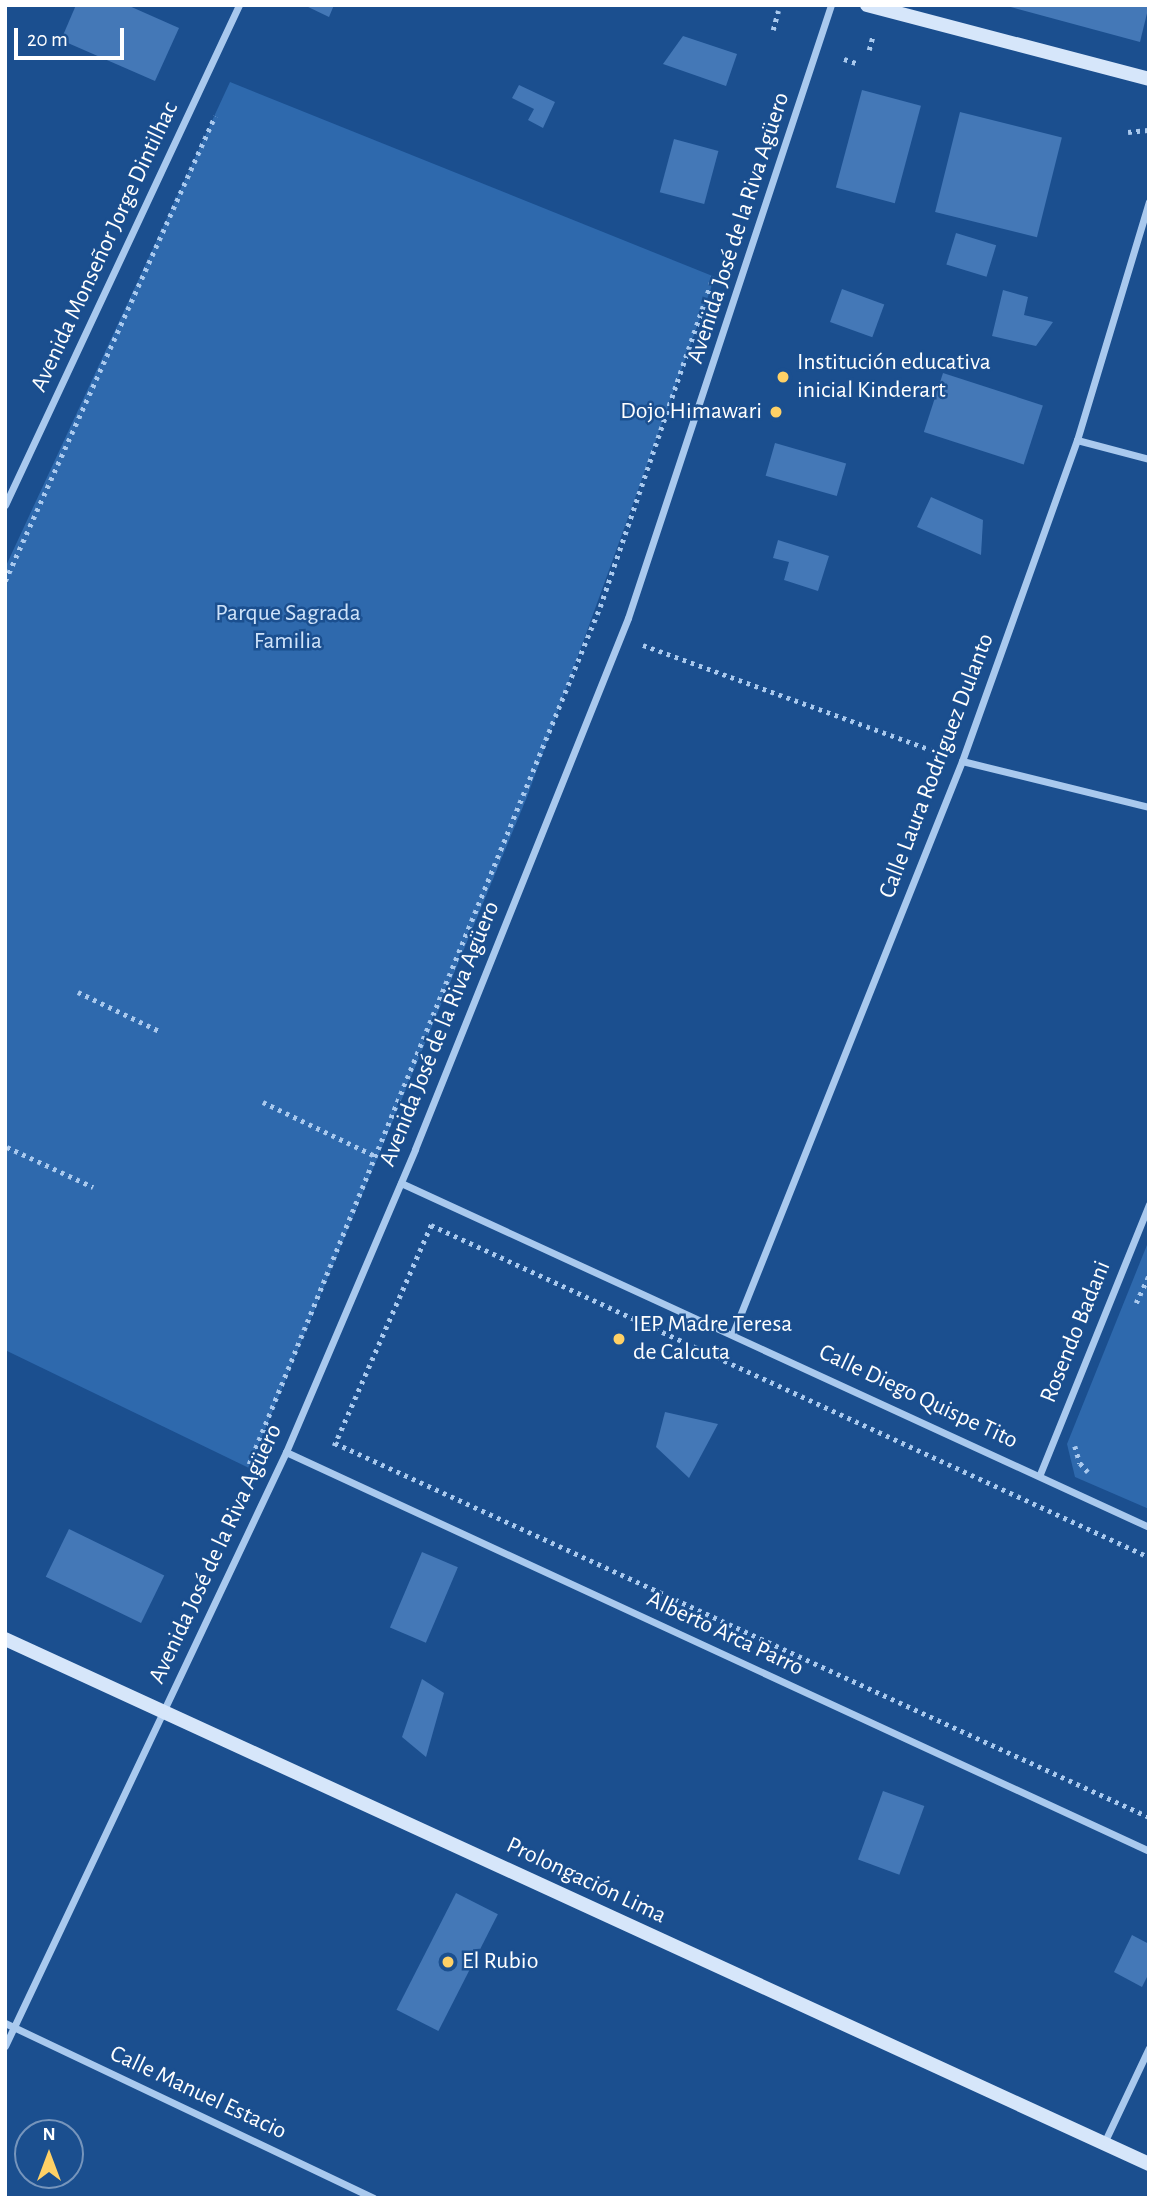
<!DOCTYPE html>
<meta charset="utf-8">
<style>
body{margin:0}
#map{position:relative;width:1154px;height:2203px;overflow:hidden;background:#1b4f8f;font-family:"Alegreya Sans",sans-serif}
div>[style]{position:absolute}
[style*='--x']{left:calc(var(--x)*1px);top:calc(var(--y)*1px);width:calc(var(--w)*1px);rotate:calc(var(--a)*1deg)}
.green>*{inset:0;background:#2e69ad}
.building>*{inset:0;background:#4478b7;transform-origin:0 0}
.path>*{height:4.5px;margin-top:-2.25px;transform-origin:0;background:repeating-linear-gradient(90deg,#a9c9ee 0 3.5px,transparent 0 8.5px)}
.street>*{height:7px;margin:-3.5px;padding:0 3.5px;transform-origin:3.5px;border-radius:3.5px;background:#a9c9ee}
.secondary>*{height:14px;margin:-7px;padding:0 7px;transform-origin:7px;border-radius:7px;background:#d6e6fa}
.dots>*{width:19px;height:19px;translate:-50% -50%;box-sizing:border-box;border:4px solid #1b4f8f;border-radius:50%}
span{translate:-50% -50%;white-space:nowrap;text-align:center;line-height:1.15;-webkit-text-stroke:5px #1b4f8f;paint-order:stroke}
.street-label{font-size:24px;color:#fff}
.poi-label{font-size:24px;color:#fff}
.left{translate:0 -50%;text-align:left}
.right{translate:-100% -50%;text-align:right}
.park-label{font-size:24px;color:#cfe3fa}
.frame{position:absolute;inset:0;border:7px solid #fff;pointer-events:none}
.north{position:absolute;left:14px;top:2119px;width:70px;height:70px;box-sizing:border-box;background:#1b4f8f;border:2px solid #7695bc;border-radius:50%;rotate:0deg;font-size:19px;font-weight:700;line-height:28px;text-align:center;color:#fff}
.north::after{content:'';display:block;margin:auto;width:24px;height:32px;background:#ffd166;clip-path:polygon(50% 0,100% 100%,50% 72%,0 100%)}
.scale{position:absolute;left:14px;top:28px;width:110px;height:32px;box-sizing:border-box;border:4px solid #fff;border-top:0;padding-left:9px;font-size:21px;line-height:24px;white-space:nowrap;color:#fff;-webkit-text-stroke:5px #1b4f8f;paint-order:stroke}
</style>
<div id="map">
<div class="green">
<div style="clip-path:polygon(230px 82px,715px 277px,527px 797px,249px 1468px,5px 1350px,5px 568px)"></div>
<div style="clip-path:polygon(1149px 1240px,1149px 1509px,1075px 1477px,1067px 1444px)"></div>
</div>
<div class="building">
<div style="clip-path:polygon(76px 5px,127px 5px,179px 28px,155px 81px,61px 40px)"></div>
<div style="clip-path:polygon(304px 5px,334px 5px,329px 17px)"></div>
<div style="clip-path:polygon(1149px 5px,1140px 42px,1007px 6px,1007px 5px)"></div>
<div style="clip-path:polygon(683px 36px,737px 54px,726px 86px,663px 64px)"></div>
<div style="clip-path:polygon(519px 85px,555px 102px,543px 128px,528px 120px,534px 109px,512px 98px)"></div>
<div style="left:862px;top:90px;width:61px;height:101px;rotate:15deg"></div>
<div style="left:960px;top:112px;width:105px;height:103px;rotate:14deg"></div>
<div style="left:674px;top:139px;width:46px;height:55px;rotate:15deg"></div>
<div style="left:956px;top:233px;width:42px;height:33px;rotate:17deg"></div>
<div style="left:842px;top:289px;width:45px;height:35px;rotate:20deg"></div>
<div style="clip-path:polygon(1003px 290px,1028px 297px,1024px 315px,1053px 322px,1036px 346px,992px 336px)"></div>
<div style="left:943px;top:373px;width:105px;height:62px;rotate:18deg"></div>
<div style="left:775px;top:443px;width:74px;height:34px;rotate:16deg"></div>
<div style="clip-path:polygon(931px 497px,983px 520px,981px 555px,917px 527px)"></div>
<div style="clip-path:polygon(778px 540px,829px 556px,818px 591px,784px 580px,789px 562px,773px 558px)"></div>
<div style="clip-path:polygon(665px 1412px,718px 1424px,689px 1478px,656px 1447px)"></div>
<div style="left:69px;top:1529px;width:106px;height:53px;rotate:26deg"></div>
<div style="left:422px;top:1552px;width:39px;height:82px;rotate:23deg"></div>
<div style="clip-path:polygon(422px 1679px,444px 1693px,426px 1757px,402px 1737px)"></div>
<div style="left:883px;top:1791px;width:44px;height:73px;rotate:20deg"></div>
<div style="left:456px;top:1893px;width:47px;height:131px;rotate:27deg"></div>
<div style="clip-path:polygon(1132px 1935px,1149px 1944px,1149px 1973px,1142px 1987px,1114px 1972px)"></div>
</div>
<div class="path">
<div style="--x:773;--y:30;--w:20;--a:-75"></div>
<div style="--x:869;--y:50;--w:16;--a:-75"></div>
<div style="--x:844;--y:59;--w:13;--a:18"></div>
<div style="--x:1128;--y:132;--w:20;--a:-6"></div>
<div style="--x:5;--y:581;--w:510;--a:-65.7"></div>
<div style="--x:643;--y:645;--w:318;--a:20"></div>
<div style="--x:78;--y:992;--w:92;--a:25.7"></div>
<div style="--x:263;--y:1102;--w:124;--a:25.7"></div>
<div style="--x:7;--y:1147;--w:95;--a:24.9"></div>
<div style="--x:431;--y:1225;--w:791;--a:24.82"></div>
<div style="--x:1136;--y:1303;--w:31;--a:-65"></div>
<div style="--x:335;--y:1443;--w:896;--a:24.68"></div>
<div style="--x:334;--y:1446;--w:244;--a:-66.3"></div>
<div style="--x:1075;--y:1446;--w:18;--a:74"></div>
<div style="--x:1080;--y:1463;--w:12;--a:48"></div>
<div style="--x:249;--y:1464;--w:926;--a:-67.73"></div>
<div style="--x:600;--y:607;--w:349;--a:-71.1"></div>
</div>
<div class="street">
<div style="--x:1077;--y:440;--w:74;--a:14.8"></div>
<div style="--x:5;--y:505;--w:552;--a:-64.92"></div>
<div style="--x:962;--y:761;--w:193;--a:13.8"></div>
<div style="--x:401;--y:1183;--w:823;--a:24.7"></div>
<div style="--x:733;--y:1333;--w:616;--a:-68.18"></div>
<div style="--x:962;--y:761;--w:341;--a:-70.3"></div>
<div style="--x:1077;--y:440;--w:249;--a:-73.2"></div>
<div style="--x:286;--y:1452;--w:951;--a:24.81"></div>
<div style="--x:1040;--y:1474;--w:291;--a:-68"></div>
<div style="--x:5;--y:2023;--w:408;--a:25.4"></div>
<div style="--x:5;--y:2046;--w:657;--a:-64.68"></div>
<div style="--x:286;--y:1452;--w:329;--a:-66.9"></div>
<div style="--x:415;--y:1149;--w:572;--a:-68.14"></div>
<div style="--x:628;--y:618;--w:646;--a:-71.68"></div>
<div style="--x:1104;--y:2143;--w:105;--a:-64.7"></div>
</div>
<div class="secondary">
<div style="--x:867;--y:5;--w:292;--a:14.7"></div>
<div style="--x:5;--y:1639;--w:1259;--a:24.65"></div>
</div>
<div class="dots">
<div style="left:783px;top:377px;background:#ffd166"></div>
<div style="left:776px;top:412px;background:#ffd166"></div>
<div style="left:619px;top:1339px;background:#ffd166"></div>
<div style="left:448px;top:1962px;background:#ffd166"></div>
</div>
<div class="street-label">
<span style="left:739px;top:228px;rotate:-72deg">Avenida José de la Riva Agüero</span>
<span style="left:105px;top:247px;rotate:-65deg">Avenida Monseñor Jorge Dintilhac</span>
<span style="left:937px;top:766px;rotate:-69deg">Calle Laura Rodriguez Dulanto</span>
<span style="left:440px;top:1034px;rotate:-68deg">Avenida José de la Riva Agüero</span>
<span style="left:1076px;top:1332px;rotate:-68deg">Rosendo Badani</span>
<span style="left:918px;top:1397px;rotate:25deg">Calle Diego Quispe Tito</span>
<span style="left:216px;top:1554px;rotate:-65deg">Avenida José de la Riva Agüero</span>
<span style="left:725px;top:1634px;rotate:25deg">Alberto Arca Parro</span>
<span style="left:586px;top:1881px;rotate:25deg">Prolongación Lima</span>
<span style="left:198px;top:2093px;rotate:25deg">Calle Manuel Estacio</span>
</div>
<div class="poi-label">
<span class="left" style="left:797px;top:377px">Institución educativa<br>inicial Kinderart</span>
<span class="right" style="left:762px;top:412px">Dojo Himawari</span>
<span class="left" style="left:633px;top:1339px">IEP Madre Teresa<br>de Calcuta</span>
<span class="left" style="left:462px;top:1962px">El Rubio</span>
</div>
<div class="park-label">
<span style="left:288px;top:628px">Parque Sagrada<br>Familia</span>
</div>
<div class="frame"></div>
<div class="north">N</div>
<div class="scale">20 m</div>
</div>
